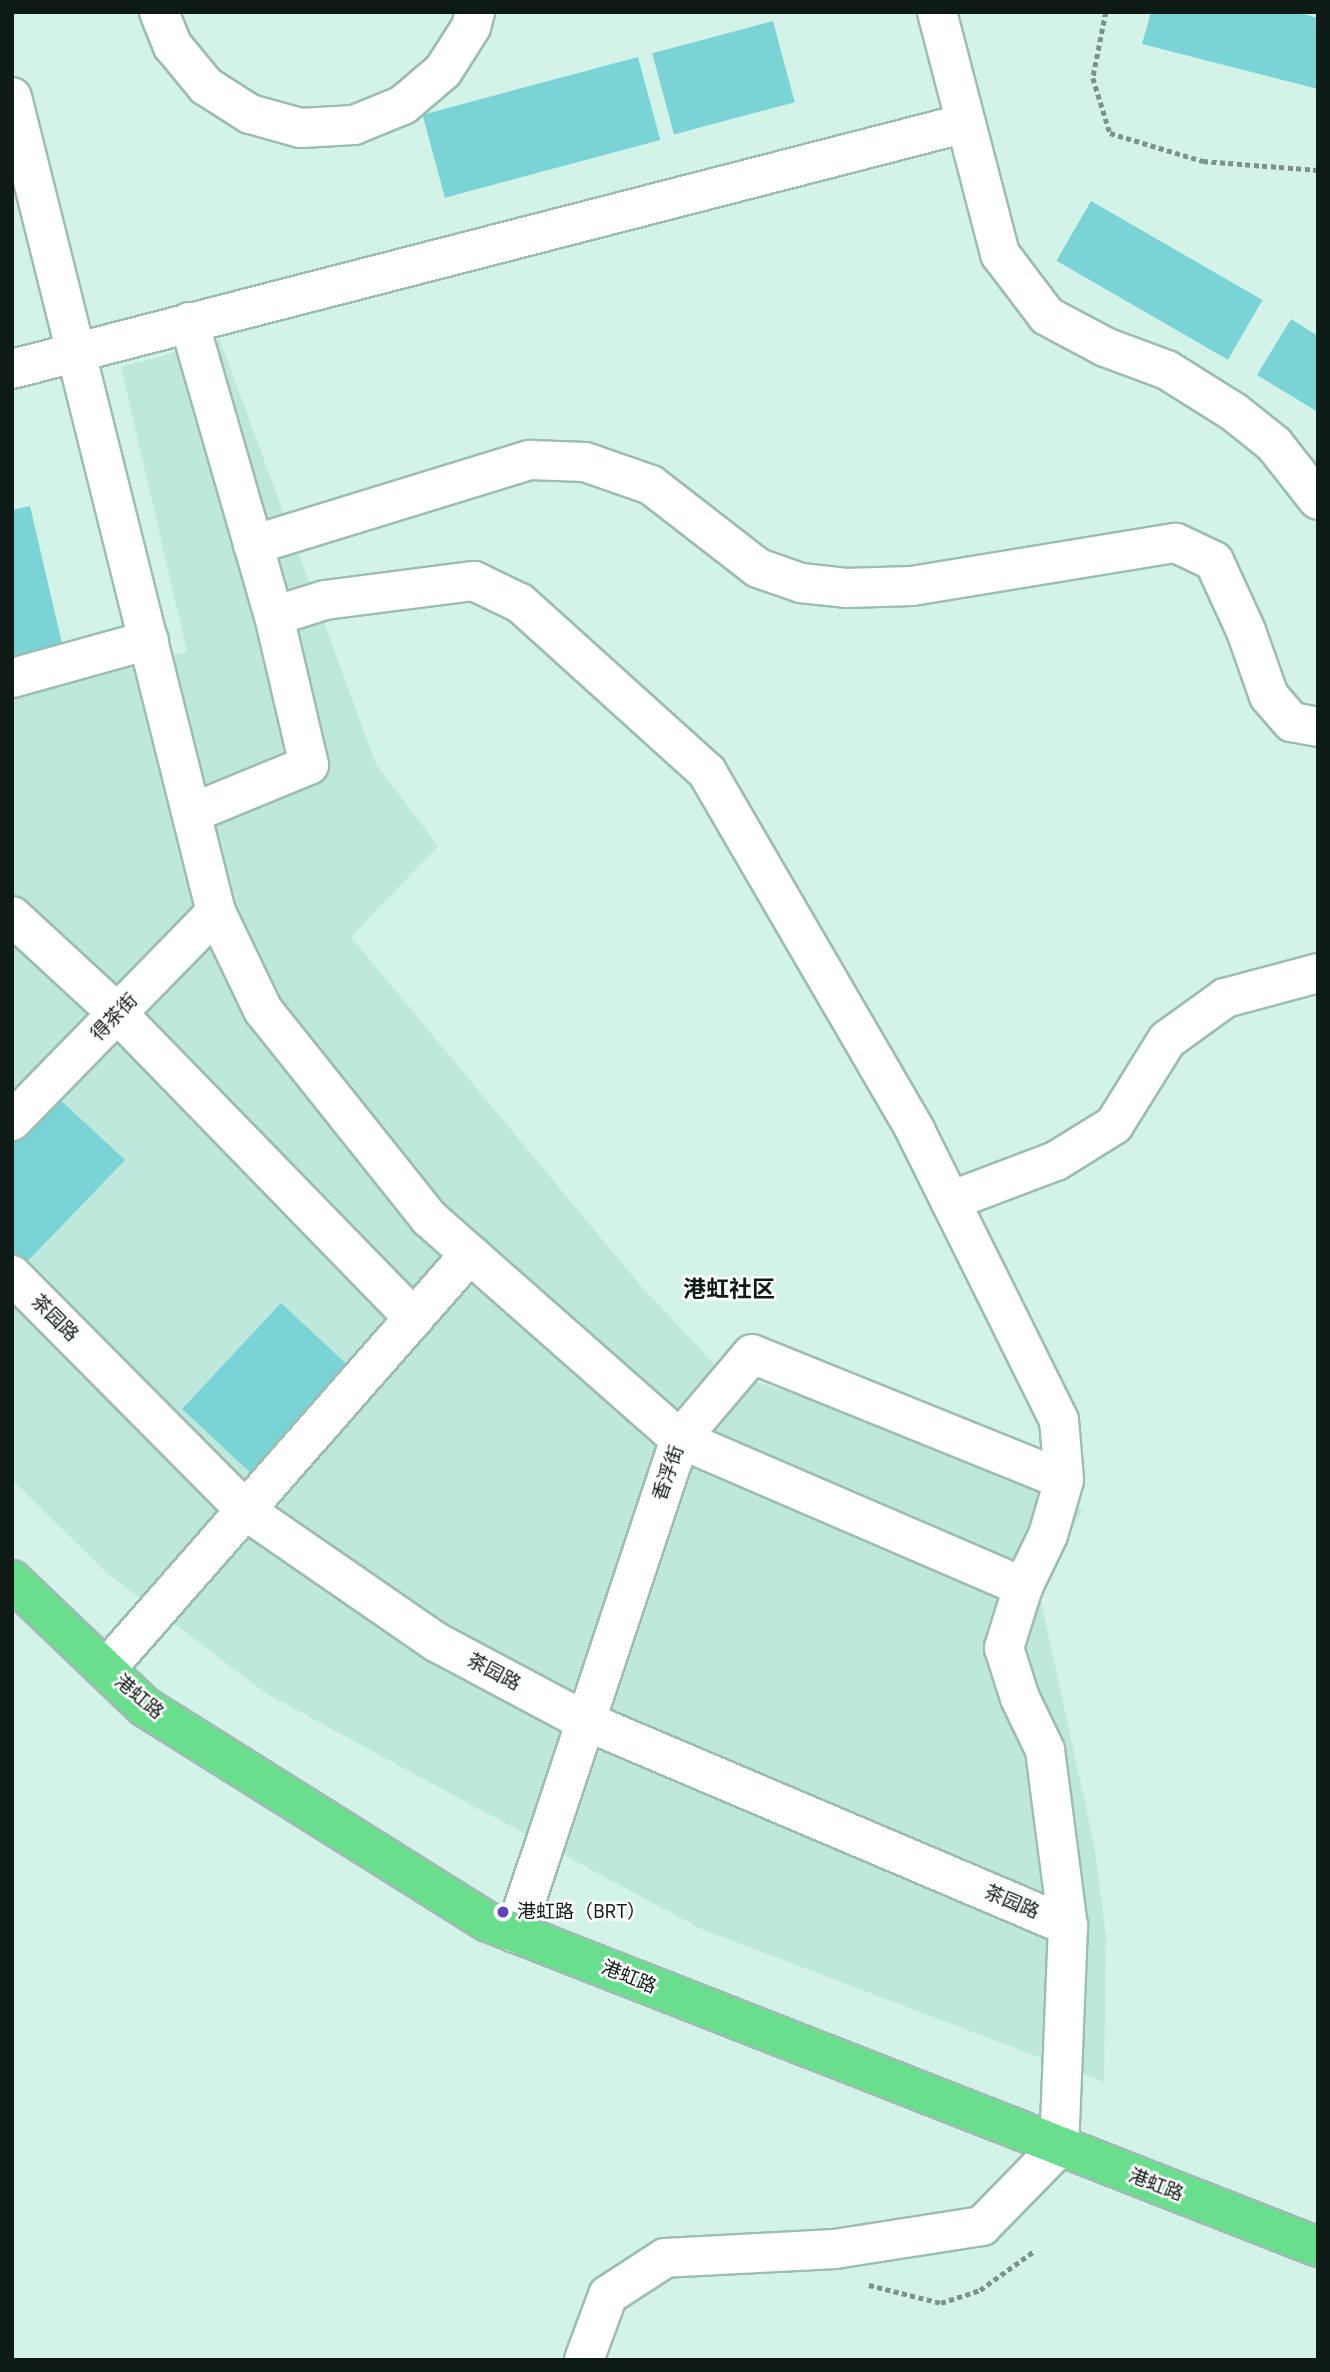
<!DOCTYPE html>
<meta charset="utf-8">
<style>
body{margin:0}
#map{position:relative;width:1330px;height:2372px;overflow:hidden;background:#d3f3e9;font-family:Figtree,"Noto Sans SC",sans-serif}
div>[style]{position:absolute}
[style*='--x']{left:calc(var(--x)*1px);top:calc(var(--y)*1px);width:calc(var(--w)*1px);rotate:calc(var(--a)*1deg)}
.built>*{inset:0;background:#bfe8dc}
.building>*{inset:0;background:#7ad4d6;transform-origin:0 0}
.path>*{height:4.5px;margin-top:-2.25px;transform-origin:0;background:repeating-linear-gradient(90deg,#7c938c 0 5px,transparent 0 8.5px)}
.roads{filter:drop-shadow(2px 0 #9dbcb2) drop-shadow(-2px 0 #9dbcb2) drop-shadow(0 2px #9dbcb2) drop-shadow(0 -2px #9dbcb2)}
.minor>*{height:38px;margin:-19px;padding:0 19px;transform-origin:19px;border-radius:19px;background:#fff}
.highway>*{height:38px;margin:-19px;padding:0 19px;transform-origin:19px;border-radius:19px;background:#69df8e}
.dots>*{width:19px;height:19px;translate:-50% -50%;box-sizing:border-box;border:4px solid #fff;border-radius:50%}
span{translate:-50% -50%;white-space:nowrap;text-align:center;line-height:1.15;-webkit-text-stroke:5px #fff;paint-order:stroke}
.street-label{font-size:19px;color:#0e1a16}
.poi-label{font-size:19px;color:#0e1a16}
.left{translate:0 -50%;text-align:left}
.quarter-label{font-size:23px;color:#0e1a16;font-weight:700}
.frame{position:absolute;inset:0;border:14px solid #0e1a16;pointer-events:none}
</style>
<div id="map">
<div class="built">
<div style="clip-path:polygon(220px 340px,376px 764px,438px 846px,351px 937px,640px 1285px,721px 1371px,811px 1399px,1083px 1510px,1037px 1583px,1094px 1844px,1106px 1936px,1104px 2082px,699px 1928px,267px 1694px,107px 1573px,12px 1480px,12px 698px,187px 652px,121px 367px)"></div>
</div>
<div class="building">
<div style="clip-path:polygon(1151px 12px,1297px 12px,1318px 18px,1318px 89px,1142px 44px)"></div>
<div style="left:773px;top:21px;width:84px;height:125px;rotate:75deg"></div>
<div style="left:638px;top:57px;width:86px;height:223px;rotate:75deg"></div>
<div style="left:1091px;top:201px;width:198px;height:69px;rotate:30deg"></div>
<div style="clip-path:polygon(1291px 319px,1318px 336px,1318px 412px,1257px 375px)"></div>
<div style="clip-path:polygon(30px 506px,64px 652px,12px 664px,12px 510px)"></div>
<div style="clip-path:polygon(55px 1095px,125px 1160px,24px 1265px,12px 1254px,12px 1139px)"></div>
<div style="left:281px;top:1303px;width:96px;height:145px;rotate:43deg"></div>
</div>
<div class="path">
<div style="--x:1106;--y:12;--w:67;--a:101.1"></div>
<div style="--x:1093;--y:78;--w:58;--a:72.8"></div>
<div style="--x:1110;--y:133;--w:97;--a:16.8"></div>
<div style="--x:1203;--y:161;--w:115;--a:4.5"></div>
<div style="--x:869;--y:2285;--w:74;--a:14"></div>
<div style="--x:941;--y:2303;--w:41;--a:-18.4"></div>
<div style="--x:980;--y:2290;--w:67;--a:-35.8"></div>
</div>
<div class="roads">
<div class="minor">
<div style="--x:159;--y:12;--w:37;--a:68"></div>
<div style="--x:173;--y:46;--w:52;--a:50.5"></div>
<div style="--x:206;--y:86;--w:52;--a:32.5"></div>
<div style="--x:250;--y:114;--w:53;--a:15.4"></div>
<div style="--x:301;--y:128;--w:53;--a:-3.2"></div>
<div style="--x:354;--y:125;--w:53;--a:-22.2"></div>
<div style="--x:403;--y:105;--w:52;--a:-40.4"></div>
<div style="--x:443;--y:71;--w:52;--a:-57.5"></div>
<div style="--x:471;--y:27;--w:16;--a:-75"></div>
<div style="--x:937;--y:12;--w:250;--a:75.4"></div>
<div style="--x:1000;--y:254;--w:78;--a:52.8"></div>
<div style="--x:1047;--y:316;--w:66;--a:28.1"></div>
<div style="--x:1105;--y:347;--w:66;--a:20.4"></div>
<div style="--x:1167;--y:370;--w:79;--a:32.1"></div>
<div style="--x:1234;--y:412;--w:51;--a:38.7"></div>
<div style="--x:1274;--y:444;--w:71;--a:51.8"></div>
<div style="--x:12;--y:97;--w:840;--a:75.95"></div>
<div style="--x:216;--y:912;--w:109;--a:64.4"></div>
<div style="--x:263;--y:1010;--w:266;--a:51.4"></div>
<div style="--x:429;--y:1218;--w:334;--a:41.4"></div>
<div style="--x:680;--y:1439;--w:374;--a:23.3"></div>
<div style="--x:1023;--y:1587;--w:64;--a:107.3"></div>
<div style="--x:1004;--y:1648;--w:52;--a:72.3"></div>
<div style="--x:1020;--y:1698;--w:58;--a:64.3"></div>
<div style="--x:1045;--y:1750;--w:177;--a:82.6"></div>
<div style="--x:1068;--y:1926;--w:221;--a:92.3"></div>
<div style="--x:1059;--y:2147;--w:110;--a:134.3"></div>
<div style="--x:982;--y:2226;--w:149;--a:171.1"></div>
<div style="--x:835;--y:2249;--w:170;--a:177"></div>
<div style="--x:665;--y:2258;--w:68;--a:147"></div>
<div style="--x:608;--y:2295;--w:69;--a:110.3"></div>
<div style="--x:189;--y:322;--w:306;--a:73.9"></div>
<div style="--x:274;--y:616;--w:153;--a:76.8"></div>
<div style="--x:309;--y:765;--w:126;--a:157.7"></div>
<div style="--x:12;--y:369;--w:985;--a:-14.46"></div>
<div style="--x:253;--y:545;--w:290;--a:-17.1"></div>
<div style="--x:530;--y:460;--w:55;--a:2.1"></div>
<div style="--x:585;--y:462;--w:70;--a:19.2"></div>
<div style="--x:651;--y:485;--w:135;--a:37.8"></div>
<div style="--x:758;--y:568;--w:46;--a:19.2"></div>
<div style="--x:801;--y:583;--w:45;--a:6.3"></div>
<div style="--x:846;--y:588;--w:66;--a:-1.7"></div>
<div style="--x:912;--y:586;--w:267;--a:-9.3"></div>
<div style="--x:1176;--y:543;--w:42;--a:25.3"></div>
<div style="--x:1214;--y:561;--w:77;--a:65.4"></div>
<div style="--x:1246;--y:631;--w:69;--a:70.5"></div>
<div style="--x:1269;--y:696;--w:35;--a:49"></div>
<div style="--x:1292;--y:722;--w:26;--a:11"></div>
<div style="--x:274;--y:616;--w:53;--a:-17.4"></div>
<div style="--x:325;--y:600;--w:150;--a:-7.3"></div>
<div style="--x:474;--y:581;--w:51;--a:25.6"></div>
<div style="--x:520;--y:603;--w:252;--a:42.1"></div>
<div style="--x:707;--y:772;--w:414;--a:59.8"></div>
<div style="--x:915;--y:1130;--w:324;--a:63.6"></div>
<div style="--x:1059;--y:1420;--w:60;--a:85.2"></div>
<div style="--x:1064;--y:1480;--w:57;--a:106.2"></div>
<div style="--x:1048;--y:1535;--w:58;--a:115.7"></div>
<div style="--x:12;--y:678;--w:142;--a:-15.5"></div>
<div style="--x:12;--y:916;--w:143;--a:42.7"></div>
<div style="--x:117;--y:1013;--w:426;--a:45.8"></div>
<div style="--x:12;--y:1121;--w:292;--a:-45.7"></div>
<div style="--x:950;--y:1201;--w:113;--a:-20.7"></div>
<div style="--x:1056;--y:1161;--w:68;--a:-31.8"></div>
<div style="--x:1114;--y:1125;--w:100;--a:-58.1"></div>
<div style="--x:1167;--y:1040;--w:72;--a:-35.9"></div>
<div style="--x:1225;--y:998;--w:96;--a:-15"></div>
<div style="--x:12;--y:1275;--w:332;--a:45.2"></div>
<div style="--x:246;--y:1511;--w:231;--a:34.6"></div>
<div style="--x:436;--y:1642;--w:166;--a:28"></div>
<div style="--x:583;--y:1720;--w:527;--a:23.01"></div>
<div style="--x:106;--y:1669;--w:552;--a:-48.75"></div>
<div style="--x:515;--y:1933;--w:521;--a:-71.53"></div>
<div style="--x:680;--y:1439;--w:111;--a:-49.7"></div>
<div style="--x:752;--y:1354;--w:336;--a:22"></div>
</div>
<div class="highway">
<div style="--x:12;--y:1580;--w:184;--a:43.7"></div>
<div style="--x:145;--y:1707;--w:405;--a:32.1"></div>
<div style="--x:488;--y:1922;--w:891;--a:21.38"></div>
</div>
</div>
<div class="dots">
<div style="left:503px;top:1912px;background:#6343bc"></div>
</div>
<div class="street-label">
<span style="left:114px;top:1017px;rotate:-46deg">得茶街</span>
<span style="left:55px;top:1318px;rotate:45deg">茶园路</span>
<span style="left:668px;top:1473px;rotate:-71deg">香浮街</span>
<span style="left:494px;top:1672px;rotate:28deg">茶园路</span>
<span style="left:139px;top:1697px;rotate:40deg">港虹路</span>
<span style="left:1012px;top:1902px;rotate:23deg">茶园路</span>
<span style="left:629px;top:1977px;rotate:22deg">港虹路</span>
<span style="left:1156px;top:2185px;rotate:21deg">港虹路</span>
</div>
<div class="poi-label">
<span class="left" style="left:517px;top:1912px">港虹路（BRT）</span>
</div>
<div class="quarter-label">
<span style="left:729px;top:1289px">港虹社区</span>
</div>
<div class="frame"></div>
</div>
